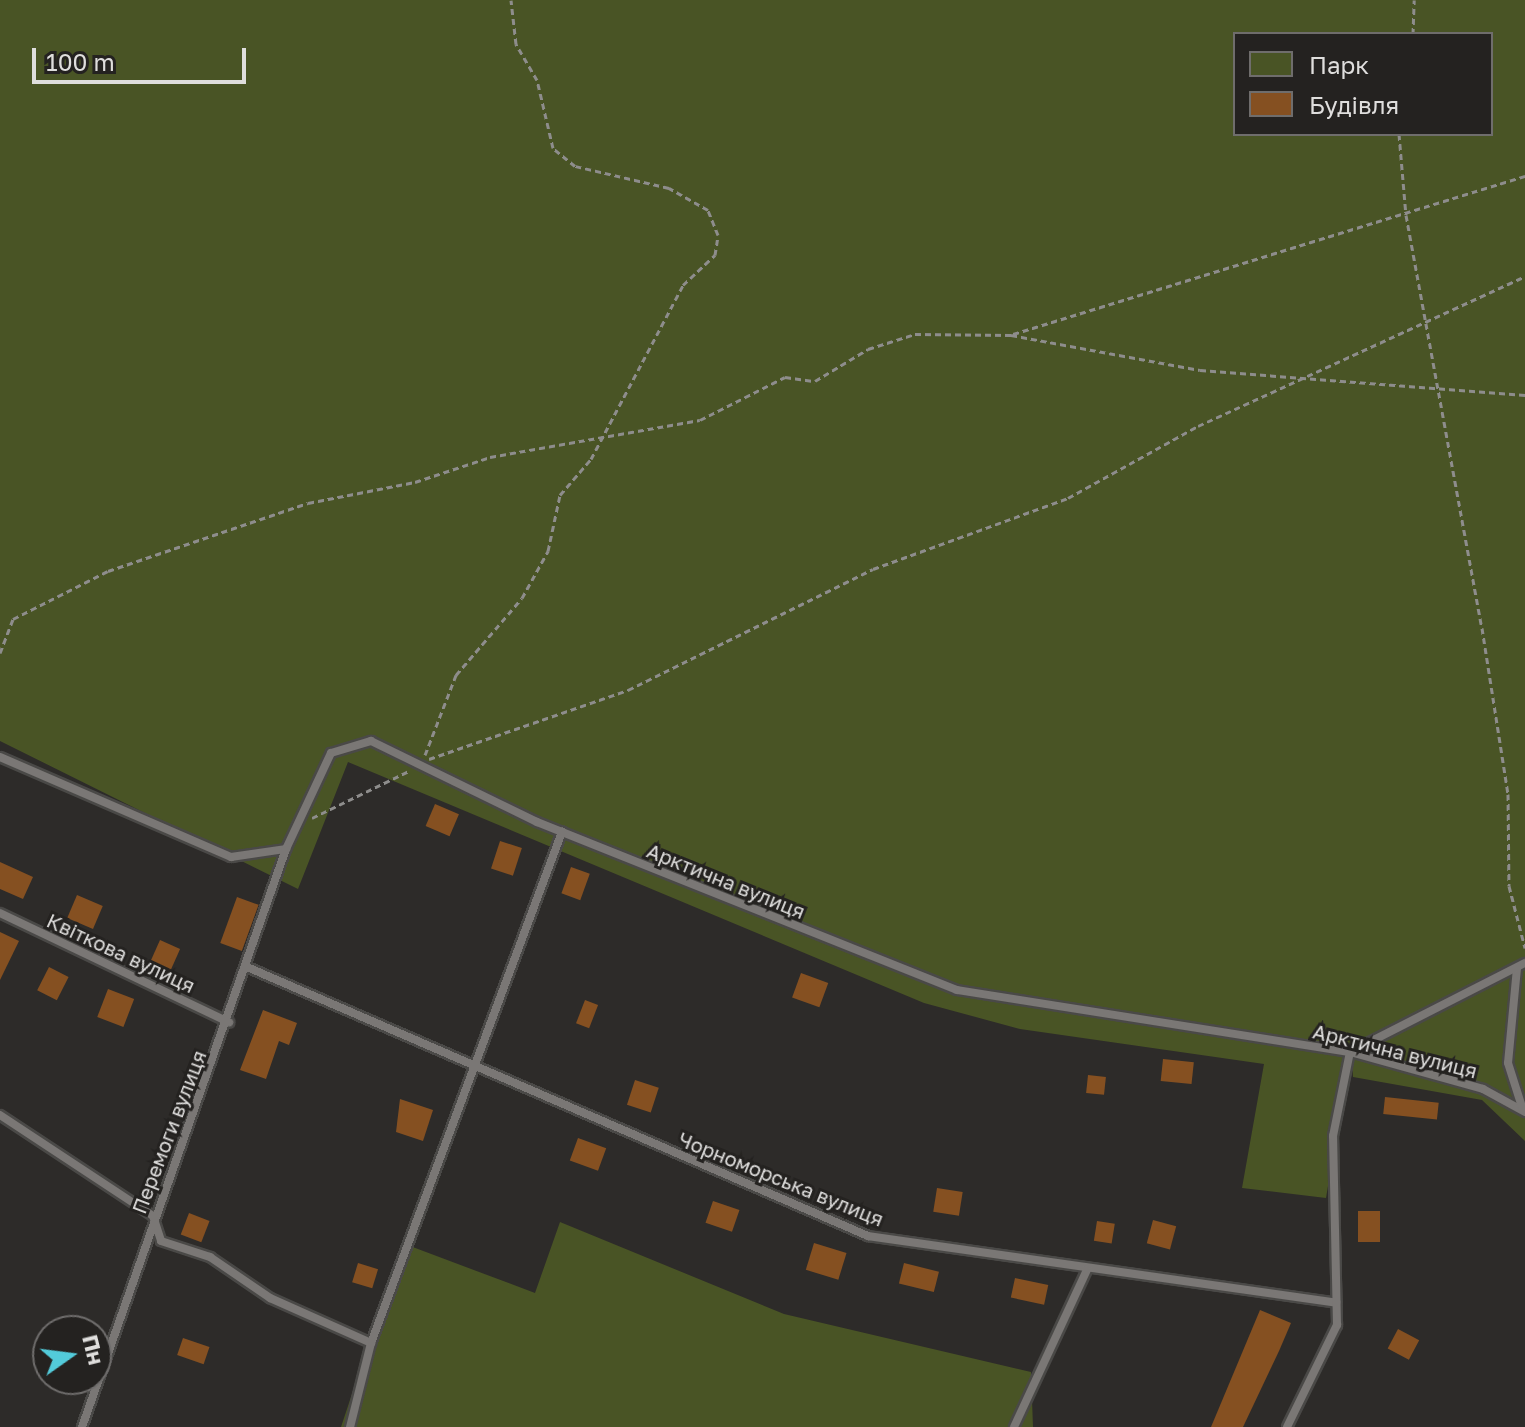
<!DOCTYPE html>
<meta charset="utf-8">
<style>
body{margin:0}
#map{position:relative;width:1525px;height:1427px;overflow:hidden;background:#2d2b29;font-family:"Golos Text",sans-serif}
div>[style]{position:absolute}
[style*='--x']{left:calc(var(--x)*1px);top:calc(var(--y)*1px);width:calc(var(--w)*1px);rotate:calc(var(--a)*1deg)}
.green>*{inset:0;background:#495425}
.building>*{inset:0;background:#855021;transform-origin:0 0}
.path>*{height:3px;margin-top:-1.5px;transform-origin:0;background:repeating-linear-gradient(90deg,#8e8d8c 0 6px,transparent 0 10px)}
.roads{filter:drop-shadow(2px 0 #4a4947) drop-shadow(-2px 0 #4a4947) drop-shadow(0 2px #4a4947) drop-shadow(0 -2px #4a4947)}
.service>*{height:8px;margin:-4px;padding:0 4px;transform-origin:4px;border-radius:4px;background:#7a7775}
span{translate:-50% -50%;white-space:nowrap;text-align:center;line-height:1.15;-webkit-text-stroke:6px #242220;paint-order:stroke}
.street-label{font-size:20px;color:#dfdedd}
.legend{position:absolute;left:1233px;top:32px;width:260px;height:104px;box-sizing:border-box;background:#242220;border:2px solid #6f6d6c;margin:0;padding:10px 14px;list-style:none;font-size:24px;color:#dfdedd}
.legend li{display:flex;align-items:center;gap:16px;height:40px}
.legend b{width:40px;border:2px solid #6f6d6c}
.north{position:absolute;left:32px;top:1315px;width:80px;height:80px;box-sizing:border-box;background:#242220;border:2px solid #6f6d6c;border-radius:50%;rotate:76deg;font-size:22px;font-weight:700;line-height:32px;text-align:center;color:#dfdedd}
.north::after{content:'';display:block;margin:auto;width:28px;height:36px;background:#53cbda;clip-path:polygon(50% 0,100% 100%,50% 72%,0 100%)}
.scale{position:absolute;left:32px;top:48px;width:214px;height:36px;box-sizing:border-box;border:4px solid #dfdedd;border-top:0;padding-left:10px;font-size:24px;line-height:28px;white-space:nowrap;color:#dfdedd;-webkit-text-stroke:6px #242220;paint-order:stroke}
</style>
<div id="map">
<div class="green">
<div style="clip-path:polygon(evenodd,0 0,1525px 0,1525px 1141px,1482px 1100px,1353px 1077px,1351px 1048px,1326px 1198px,1242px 1188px,1264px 1064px,1020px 1029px,924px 1003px,348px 762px,298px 889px,0 741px,0 0,1235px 34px,1491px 34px,1491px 134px,1235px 134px,1235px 34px)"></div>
<div style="clip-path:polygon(560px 1222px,784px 1314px,1031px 1372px,1033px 1427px,341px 1427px,402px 1243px,535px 1293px)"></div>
</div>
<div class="building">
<div style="left:435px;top:804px;width:26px;height:24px;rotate:23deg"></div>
<div style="left:500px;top:841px;width:23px;height:29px;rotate:18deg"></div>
<div style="clip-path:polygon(0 862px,33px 877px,23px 899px,0 889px)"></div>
<div style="left:571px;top:867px;width:20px;height:28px;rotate:20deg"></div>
<div style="left:77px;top:895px;width:28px;height:25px;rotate:23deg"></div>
<div style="left:237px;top:897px;width:23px;height:49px;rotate:20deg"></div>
<div style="clip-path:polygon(0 932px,19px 941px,0 980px)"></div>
<div style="left:160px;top:940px;width:22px;height:23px;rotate:24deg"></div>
<div style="left:49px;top:967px;width:22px;height:26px;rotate:27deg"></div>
<div style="left:801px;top:973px;width:29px;height:26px;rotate:20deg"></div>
<div style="left:108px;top:989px;width:28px;height:30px;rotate:21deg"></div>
<div style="left:585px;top:1000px;width:14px;height:25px;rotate:21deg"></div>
<div style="clip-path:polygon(263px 1010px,297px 1023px,289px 1045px,279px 1041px,266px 1079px,240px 1070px)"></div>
<div style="left:1163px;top:1059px;width:31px;height:22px;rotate:6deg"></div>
<div style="left:1088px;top:1075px;width:18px;height:18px;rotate:6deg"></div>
<div style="left:635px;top:1080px;width:25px;height:26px;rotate:18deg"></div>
<div style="left:1385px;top:1097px;width:54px;height:17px;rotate:6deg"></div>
<div style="clip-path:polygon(400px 1099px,433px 1110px,423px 1141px,396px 1132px)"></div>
<div style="left:578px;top:1138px;width:30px;height:24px;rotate:20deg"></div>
<div style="left:937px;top:1188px;width:26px;height:24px;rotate:9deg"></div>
<div style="left:713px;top:1201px;width:28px;height:23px;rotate:19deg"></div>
<div style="left:1358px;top:1211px;width:22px;height:31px"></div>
<div style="left:189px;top:1213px;width:22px;height:23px;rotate:21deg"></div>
<div style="left:1153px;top:1220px;width:24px;height:24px;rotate:15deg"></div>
<div style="left:1097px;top:1221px;width:18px;height:20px;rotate:9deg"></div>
<div style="left:814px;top:1243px;width:34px;height:28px;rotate:17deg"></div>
<div style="left:358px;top:1263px;width:21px;height:20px;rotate:17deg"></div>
<div style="left:904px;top:1263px;width:36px;height:21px;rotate:14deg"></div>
<div style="left:1015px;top:1278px;width:34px;height:20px;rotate:12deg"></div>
<div style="clip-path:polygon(1260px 1310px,1291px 1323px,1279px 1351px,1243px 1427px,1211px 1427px)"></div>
<div style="left:1398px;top:1329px;width:24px;height:22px;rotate:28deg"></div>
<div style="left:183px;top:1338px;width:28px;height:18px;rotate:19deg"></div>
</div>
<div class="path">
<div style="--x:1413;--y:34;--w:34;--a:-88"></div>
<div style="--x:1399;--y:134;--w:81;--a:85.1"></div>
<div style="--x:1406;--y:215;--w:420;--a:79.6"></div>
<div style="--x:1482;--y:628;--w:168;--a:81.1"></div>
<div style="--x:1508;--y:794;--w:92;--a:89.4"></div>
<div style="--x:1509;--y:886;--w:64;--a:75.5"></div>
<div style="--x:1013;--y:334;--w:536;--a:-17.15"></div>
<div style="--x:0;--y:653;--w:36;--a:-69"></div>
<div style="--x:13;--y:619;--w:106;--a:-26.8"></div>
<div style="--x:108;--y:571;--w:211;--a:-18.8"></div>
<div style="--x:308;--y:503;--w:109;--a:-11.1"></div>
<div style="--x:415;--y:482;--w:79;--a:-18.4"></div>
<div style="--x:490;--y:457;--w:213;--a:-10"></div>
<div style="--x:700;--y:420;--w:95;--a:-26.8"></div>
<div style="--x:785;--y:377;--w:30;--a:8"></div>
<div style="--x:815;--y:381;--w:62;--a:-31.1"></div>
<div style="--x:868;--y:349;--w:49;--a:-17.7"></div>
<div style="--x:915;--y:334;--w:96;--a:0.6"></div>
<div style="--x:1011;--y:335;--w:192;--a:10.5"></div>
<div style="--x:1200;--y:370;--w:326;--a:4.4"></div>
<div style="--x:425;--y:755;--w:86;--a:-68.8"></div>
<div style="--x:456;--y:675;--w:101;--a:-49.4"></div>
<div style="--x:522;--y:598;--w:54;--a:-61"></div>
<div style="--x:548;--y:551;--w:57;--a:-77.9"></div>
<div style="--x:560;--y:495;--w:48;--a:-49.3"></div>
<div style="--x:591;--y:459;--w:197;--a:-62.1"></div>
<div style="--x:683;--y:285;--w:44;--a:-43.2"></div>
<div style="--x:715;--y:255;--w:20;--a:-81"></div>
<div style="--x:718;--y:235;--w:27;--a:-112"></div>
<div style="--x:708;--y:210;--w:45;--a:-150.6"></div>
<div style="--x:669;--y:188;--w:97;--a:-166.8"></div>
<div style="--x:575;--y:166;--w:28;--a:-141"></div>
<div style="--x:553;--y:148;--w:70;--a:-103.2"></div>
<div style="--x:537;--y:80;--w:42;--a:-120.3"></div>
<div style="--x:516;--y:44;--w:44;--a:-96.5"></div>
<div style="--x:429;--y:759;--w:211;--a:-19.1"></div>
<div style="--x:628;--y:690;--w:273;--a:-26.3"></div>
<div style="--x:873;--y:569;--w:208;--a:-20"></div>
<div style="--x:1068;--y:498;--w:149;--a:-29"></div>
<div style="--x:1198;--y:426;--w:360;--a:-24.6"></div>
<div style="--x:312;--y:818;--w:108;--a:-25.9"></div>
</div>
<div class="roads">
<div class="service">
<div style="--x:0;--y:757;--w:252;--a:23.4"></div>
<div style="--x:231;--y:857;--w:56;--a:-8.3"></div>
<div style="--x:286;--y:849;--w:106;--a:-64.9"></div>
<div style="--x:331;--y:753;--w:42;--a:-16.7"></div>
<div style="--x:371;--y:741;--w:185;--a:26"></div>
<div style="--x:537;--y:822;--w:452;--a:21.8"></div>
<div style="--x:957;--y:990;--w:398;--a:9"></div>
<div style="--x:1350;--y:1052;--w:138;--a:15.5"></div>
<div style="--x:1483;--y:1089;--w:48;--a:28.7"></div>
<div style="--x:0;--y:913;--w:254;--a:25.5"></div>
<div style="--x:247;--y:967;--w:677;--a:23.42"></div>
<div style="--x:868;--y:1236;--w:473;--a:8.1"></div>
<div style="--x:1517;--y:968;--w:95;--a:95.4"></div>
<div style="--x:1508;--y:1063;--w:49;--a:72.3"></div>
<div style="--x:0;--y:1115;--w:183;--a:33.4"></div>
<div style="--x:153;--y:1216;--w:26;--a:72"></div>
<div style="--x:161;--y:1241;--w:52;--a:18.1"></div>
<div style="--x:210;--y:1257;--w:73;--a:34.3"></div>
<div style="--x:270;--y:1298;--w:111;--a:24"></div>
<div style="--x:371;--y:1343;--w:87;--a:104"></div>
<div style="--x:371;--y:1343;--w:546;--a:-69.51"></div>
<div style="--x:82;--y:1427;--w:613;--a:-70.56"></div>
<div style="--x:1014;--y:1427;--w:173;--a:-65.1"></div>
<div style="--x:1287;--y:1427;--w:114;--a:-63.9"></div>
<div style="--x:1337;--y:1325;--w:189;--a:-91.2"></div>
<div style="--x:1333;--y:1136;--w:86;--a:-78.6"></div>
<div style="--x:1350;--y:1052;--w:196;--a:-27"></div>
</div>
</div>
<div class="street-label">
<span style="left:726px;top:881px;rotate:22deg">Арктична вулиця</span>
<span style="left:121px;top:953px;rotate:25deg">Квіткова вулиця</span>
<span style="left:1395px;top:1051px;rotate:14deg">Арктична вулиця</span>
<span style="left:169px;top:1132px;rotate:-69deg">Перемоги вулиця</span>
<span style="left:781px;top:1179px;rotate:22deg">Чорноморська вулиця</span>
</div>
<ul class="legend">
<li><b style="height:22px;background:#495425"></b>Парк</li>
<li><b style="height:22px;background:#855021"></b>Будівля</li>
</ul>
<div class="north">Пн</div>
<div class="scale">100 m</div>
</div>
